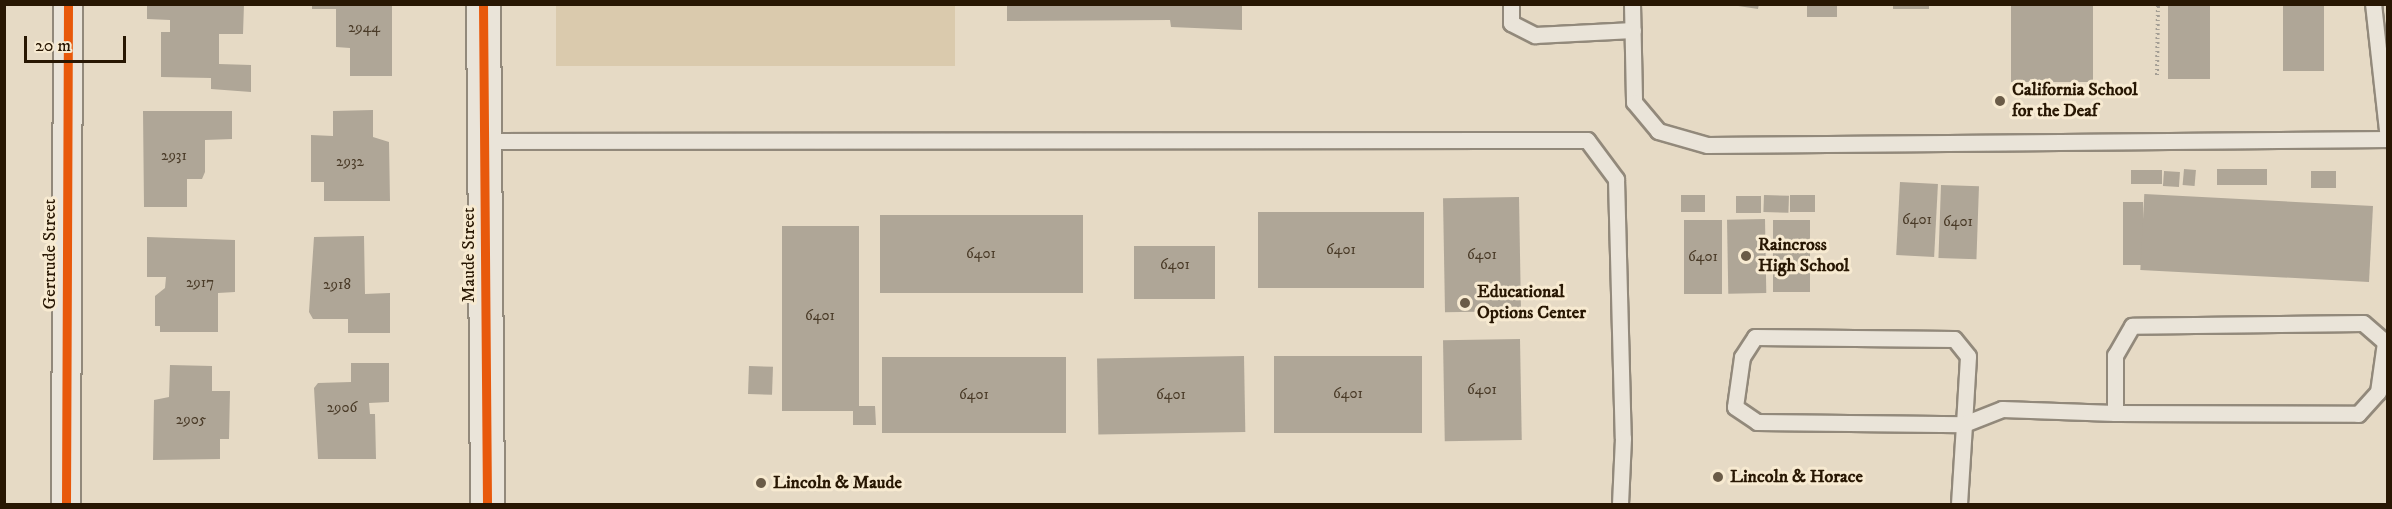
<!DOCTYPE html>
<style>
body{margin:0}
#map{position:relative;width:2392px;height:509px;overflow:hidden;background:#e6dac5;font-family:"IM FELL DW Pica",serif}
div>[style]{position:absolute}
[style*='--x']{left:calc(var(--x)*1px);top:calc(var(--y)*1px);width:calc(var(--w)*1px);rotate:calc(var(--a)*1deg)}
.green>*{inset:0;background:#dacaad;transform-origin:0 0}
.building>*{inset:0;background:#afa697;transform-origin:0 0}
.path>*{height:4px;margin-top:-2px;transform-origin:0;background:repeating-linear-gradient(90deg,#a49e94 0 1.5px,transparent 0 4.5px)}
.roads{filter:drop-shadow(2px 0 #92897b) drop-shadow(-2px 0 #92897b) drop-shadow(0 2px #92897b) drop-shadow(0 -2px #92897b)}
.service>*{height:15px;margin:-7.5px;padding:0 7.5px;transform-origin:7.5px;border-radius:7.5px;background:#eae4d9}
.minor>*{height:28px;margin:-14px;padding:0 14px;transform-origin:14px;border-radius:14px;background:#eae4d9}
.tertiary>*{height:33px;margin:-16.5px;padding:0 16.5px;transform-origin:16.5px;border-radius:16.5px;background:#eae4d9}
.cycleway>*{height:9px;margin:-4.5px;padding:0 4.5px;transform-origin:4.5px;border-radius:4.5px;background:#e8590c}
.dots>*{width:16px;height:16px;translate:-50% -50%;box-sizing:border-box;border:3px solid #f7ead1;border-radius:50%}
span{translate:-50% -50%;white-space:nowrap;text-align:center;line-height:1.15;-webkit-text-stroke:6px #f7ead1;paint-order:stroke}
.number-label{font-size:15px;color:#4a3b28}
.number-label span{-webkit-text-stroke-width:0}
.poi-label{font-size:18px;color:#281703;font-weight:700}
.left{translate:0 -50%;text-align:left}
.street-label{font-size:18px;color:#281703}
.frame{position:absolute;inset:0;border:6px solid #281703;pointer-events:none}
.scale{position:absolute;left:24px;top:36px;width:102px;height:27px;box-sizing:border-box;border:3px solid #281703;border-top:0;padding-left:8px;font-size:18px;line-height:21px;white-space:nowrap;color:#281703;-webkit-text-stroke:4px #f7ead1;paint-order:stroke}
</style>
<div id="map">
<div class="green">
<div style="left:556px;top:5px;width:399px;height:61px"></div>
</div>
<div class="building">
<div style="clip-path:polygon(147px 4px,244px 4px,243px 34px,219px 34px,219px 64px,251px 65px,251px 92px,211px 89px,211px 78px,161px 77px,161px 32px,170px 32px,170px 20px,147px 19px)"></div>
<div style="clip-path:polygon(312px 4px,392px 4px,392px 76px,350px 76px,350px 48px,336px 47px,336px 9px,312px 9px)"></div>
<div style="clip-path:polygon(1007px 4px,1242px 4px,1242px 30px,1171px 27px,1170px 20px,1007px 21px)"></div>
<div style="clip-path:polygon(1725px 4px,1759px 4px,1758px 9px)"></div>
<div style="left:1807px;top:4px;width:30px;height:13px"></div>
<div style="left:1893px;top:4px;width:36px;height:5px"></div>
<div style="left:2011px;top:4px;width:82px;height:78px"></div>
<div style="left:2168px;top:4px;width:42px;height:75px"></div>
<div style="left:2283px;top:4px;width:41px;height:67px"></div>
<div style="clip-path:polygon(373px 110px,373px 137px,389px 142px,390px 201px,324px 201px,324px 182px,311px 182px,311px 135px,333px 136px,333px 111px)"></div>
<div style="clip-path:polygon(143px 111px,232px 111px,232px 139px,205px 140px,205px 172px,202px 179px,187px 179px,187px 207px,144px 207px)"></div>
<div style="left:2184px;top:169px;width:12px;height:16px;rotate:5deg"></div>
<div style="left:2217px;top:169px;width:50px;height:16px"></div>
<div style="left:2162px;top:170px;width:14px;height:31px;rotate:90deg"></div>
<div style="left:2164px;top:171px;width:16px;height:15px;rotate:4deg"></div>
<div style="left:2311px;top:171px;width:25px;height:17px"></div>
<div style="left:1900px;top:182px;width:38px;height:73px;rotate:3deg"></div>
<div style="left:1941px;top:185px;width:38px;height:73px;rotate:2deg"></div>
<div style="left:1681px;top:195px;width:24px;height:17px"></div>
<div style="left:1764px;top:195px;width:25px;height:17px;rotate:2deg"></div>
<div style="left:1815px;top:195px;width:17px;height:25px;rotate:90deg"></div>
<div style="left:1736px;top:196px;width:25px;height:17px"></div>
<div style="left:1519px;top:197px;width:114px;height:76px;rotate:89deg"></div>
<div style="left:2123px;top:202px;width:20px;height:63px"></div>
<div style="left:2373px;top:206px;width:76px;height:229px;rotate:93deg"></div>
<div style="left:1258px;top:212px;width:166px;height:76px"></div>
<div style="left:880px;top:215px;width:203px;height:78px"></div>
<div style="left:1765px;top:219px;width:74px;height:38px;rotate:89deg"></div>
<div style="left:1684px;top:220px;width:38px;height:74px"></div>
<div style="left:1773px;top:220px;width:37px;height:72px"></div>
<div style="clip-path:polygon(782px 226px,859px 226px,859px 406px,875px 406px,876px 425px,853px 425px,853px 411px,782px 411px)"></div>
<div style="clip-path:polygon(364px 236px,365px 294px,390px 293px,390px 333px,348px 333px,348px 319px,313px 319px,309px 312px,314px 237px)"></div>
<div style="clip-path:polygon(147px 237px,235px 240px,235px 292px,218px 293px,218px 332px,160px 332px,160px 326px,155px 326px,155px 296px,165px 288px,166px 277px,147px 277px)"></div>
<div style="left:1134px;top:246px;width:81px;height:53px"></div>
<div style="left:1520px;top:339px;width:101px;height:77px;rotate:89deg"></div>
<div style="left:1244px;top:356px;width:76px;height:147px;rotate:89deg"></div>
<div style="left:1274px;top:356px;width:148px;height:77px"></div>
<div style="left:882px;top:357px;width:184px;height:76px"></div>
<div style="clip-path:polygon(351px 363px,389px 363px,389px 402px,369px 403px,370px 414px,375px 414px,376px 459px,318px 459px,314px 388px,318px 383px,351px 382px)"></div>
<div style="clip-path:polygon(170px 365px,212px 366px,212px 391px,230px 391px,229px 439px,220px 439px,220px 459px,153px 460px,154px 400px,169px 397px)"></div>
<div style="left:749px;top:366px;width:24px;height:28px;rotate:2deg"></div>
</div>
<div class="path">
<div style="--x:2157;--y:75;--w:71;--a:-89.2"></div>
</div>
<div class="roads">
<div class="service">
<div style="--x:1511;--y:4;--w:19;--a:90"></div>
<div style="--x:1511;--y:23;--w:27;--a:27"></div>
<div style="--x:1535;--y:35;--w:98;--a:-2.9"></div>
<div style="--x:1632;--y:4;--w:98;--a:88.8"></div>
<div style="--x:1634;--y:102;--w:38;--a:50"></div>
<div style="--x:1658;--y:131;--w:51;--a:15.9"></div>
<div style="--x:1707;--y:145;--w:681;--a:-0.5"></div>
<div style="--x:2388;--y:139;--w:136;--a:-96.3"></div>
<div style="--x:484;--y:141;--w:1103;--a:-0.05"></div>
<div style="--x:1587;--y:140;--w:49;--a:53.4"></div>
<div style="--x:1616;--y:179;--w:259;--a:88.5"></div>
<div style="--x:1623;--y:438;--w:66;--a:92.6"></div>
<div style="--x:1959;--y:504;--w:80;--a:-86.4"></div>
<div style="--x:1964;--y:424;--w:68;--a:-86.6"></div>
<div style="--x:1968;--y:356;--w:22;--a:-129"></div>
<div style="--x:1954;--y:339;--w:199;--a:-179.4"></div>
<div style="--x:1755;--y:337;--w:24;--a:123"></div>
<div style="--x:1742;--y:357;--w:50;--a:98"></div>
<div style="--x:1735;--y:407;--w:27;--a:34"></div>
<div style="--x:1757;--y:422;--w:207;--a:0.6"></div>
<div style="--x:1964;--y:424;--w:41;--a:-21.5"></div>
<div style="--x:2002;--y:409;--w:113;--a:2"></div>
<div style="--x:2115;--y:413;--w:243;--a:0.2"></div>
<div style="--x:2358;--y:414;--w:30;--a:-48"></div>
<div style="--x:2378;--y:392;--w:50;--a:-82"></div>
<div style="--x:2385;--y:342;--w:29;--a:-139"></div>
<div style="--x:2363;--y:323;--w:231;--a:179.3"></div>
<div style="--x:2132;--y:326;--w:34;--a:120"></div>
<div style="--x:2115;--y:355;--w:58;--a:90"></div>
</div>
<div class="minor">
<div style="--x:66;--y:504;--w:500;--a:-89.77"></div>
</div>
<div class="tertiary">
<div style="--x:483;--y:4;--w:500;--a:89.54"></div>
</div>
</div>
<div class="cycleway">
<div style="--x:483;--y:4;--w:500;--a:89.54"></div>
<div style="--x:66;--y:504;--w:500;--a:-89.77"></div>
</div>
<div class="dots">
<div style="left:2000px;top:101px;background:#6a5b47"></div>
<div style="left:1746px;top:256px;background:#6a5b47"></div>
<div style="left:1465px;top:303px;background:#6a5b47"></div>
<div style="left:1718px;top:477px;background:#6a5b47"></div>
<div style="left:761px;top:483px;background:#6a5b47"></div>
</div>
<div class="number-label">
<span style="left:364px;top:28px">2944</span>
<span style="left:174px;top:156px">2931</span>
<span style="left:350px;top:162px">2932</span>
<span style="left:1917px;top:220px">6401</span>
<span style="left:1958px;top:222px">6401</span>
<span style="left:1341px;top:250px">6401</span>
<span style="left:981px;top:254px">6401</span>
<span style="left:1482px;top:255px">6401</span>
<span style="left:1703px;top:257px">6401</span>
<span style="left:1175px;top:265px">6401</span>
<span style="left:200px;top:283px">2917</span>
<span style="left:337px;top:285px">2918</span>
<span style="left:820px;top:316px">6401</span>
<span style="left:1482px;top:390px">6401</span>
<span style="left:1348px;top:394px">6401</span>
<span style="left:974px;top:395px">6401</span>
<span style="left:1171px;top:395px">6401</span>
<span style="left:342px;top:408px">2906</span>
<span style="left:191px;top:420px">2905</span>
</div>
<div class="poi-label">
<span class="left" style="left:2012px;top:101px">California School<br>for the Deaf</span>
<span class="left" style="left:1758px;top:256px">Raincross<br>High School</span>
<span class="left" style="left:1477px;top:303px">Educational<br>Options Center</span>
<span class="left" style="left:1730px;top:477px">Lincoln &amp; Horace</span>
<span class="left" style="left:773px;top:483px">Lincoln &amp; Maude</span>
</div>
<div class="street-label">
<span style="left:50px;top:254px;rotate:-90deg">Gertrude Street</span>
<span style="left:469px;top:255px;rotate:-90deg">Maude Street</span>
</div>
<div class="frame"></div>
<div class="scale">20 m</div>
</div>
